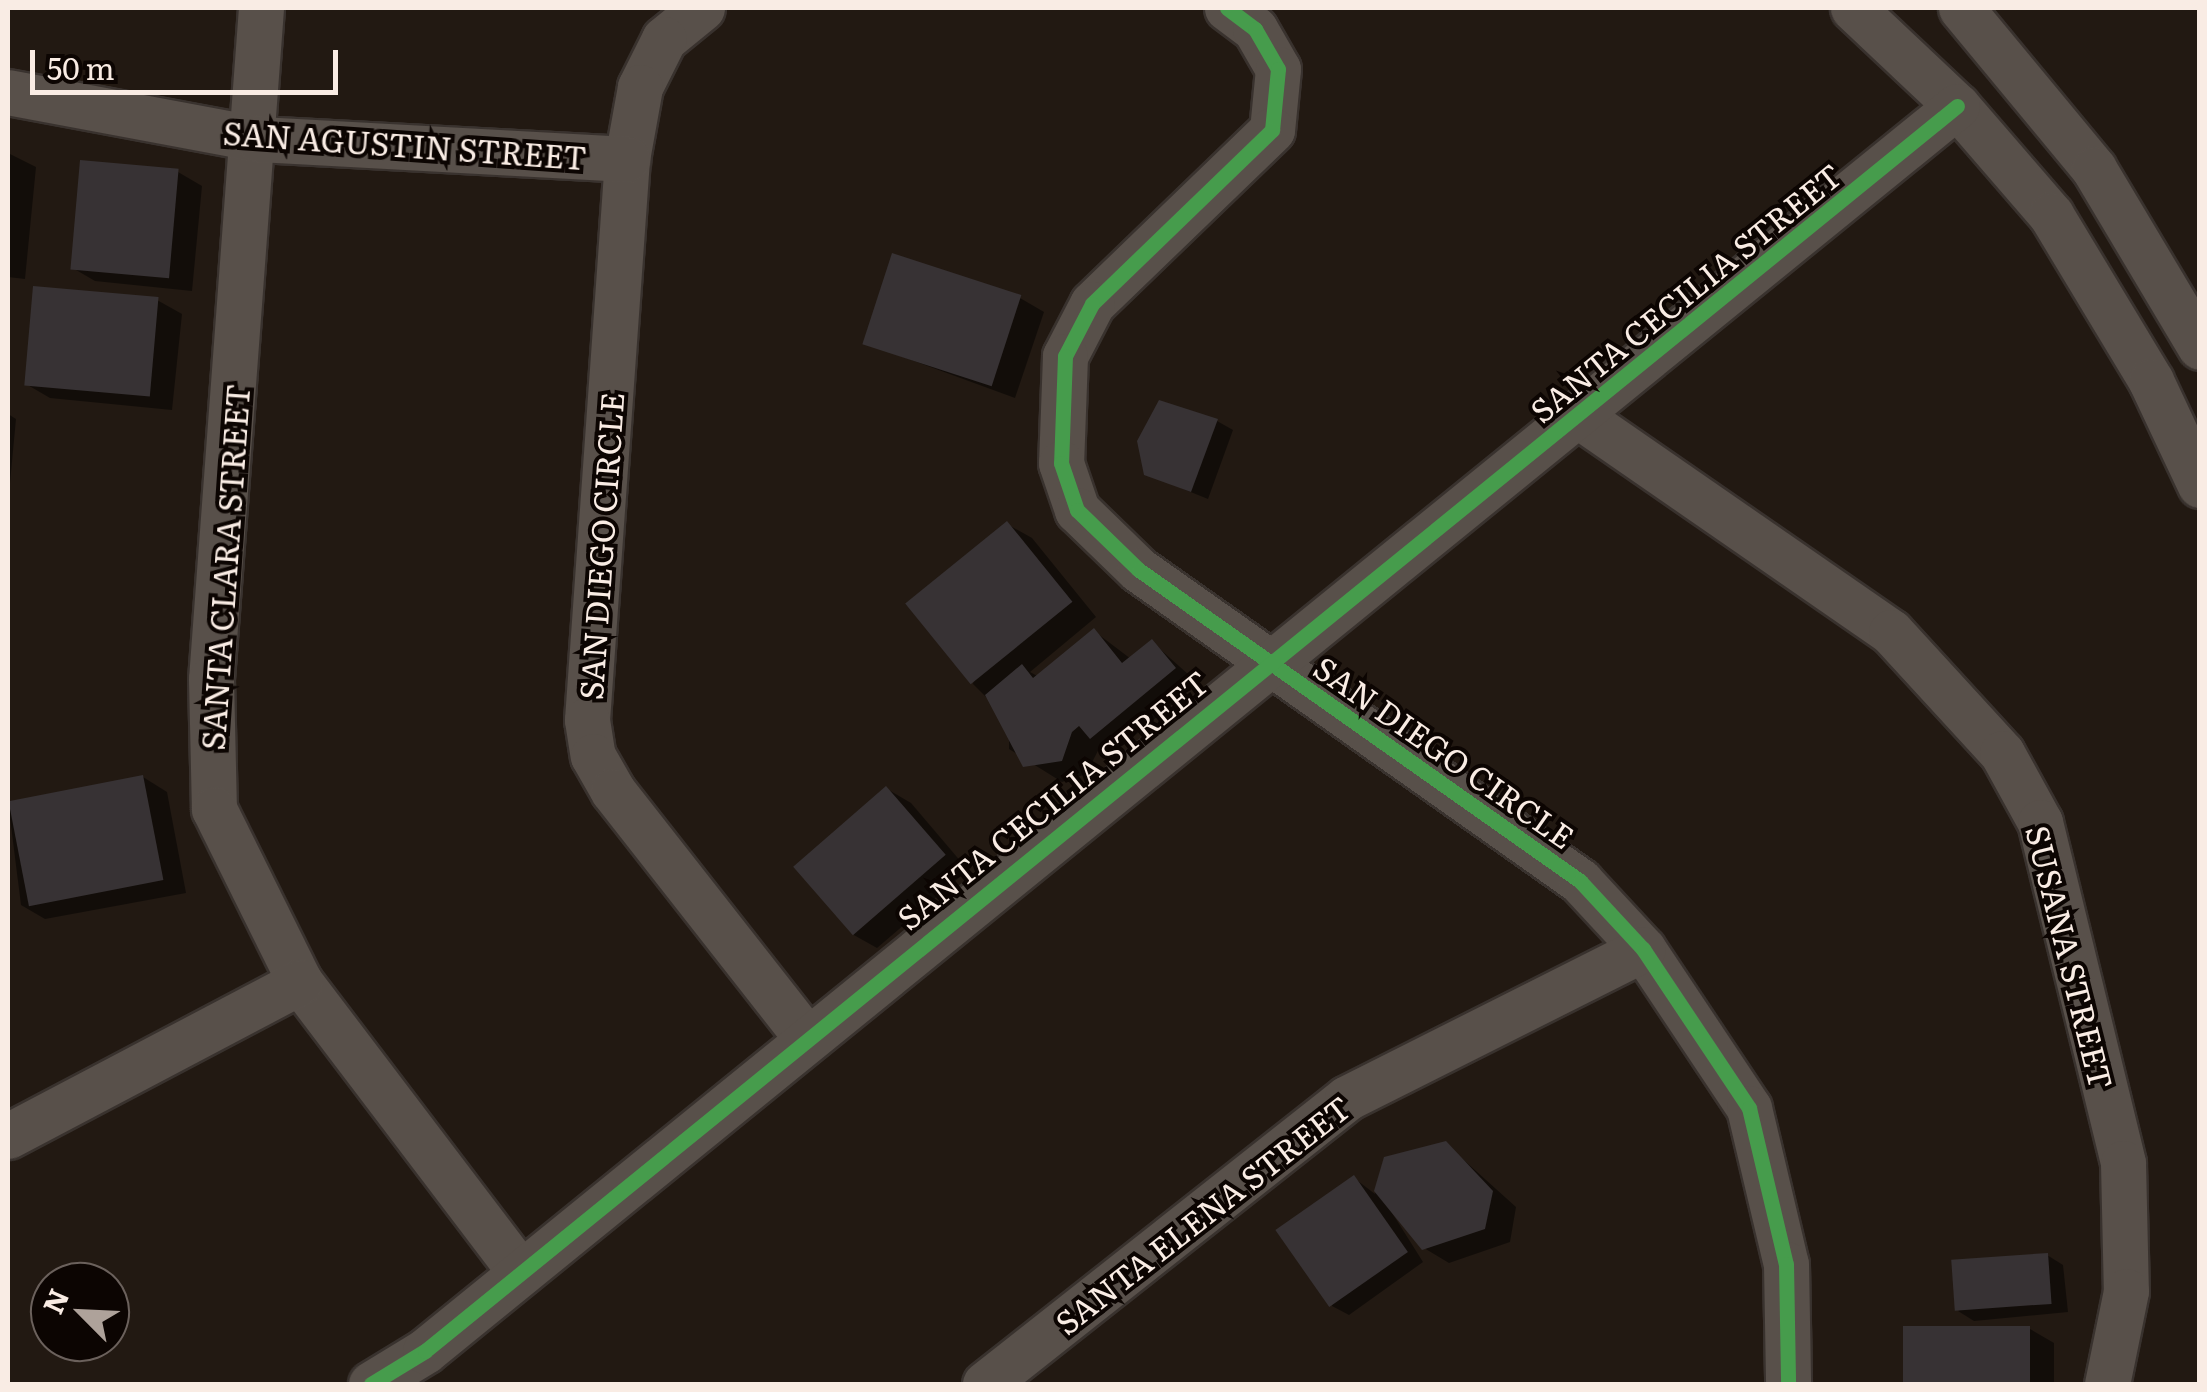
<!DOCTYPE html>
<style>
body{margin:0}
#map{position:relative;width:2207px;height:1392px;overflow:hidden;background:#221912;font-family:Literata,serif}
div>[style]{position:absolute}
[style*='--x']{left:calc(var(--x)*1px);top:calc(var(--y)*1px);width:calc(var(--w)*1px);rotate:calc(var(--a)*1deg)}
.shadow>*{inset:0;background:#0007}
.building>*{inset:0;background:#373234;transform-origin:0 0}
.roads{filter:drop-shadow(2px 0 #39322e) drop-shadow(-2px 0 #39322e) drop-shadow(0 2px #39322e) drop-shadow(0 -2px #39322e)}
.minor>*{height:45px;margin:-22.5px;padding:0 22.5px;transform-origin:22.5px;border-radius:22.5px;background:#58504a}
.cycleway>*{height:15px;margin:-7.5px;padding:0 7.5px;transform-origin:7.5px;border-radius:7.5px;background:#469c4c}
span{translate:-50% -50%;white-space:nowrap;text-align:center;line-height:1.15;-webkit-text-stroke:8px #0c0502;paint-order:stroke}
.street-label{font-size:32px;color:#f9ece4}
.frame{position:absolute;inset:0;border:10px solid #f9ece4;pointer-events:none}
.north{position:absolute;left:30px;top:1262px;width:100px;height:100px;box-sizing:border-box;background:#0c0502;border:2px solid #6b615c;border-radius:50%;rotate:294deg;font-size:28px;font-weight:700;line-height:40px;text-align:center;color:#f9ece4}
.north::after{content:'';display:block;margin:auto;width:35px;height:45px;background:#aea29a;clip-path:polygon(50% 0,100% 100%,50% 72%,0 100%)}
.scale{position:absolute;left:30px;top:50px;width:308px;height:45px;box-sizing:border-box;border:5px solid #f9ece4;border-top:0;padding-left:12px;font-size:30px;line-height:35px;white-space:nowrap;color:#f9ece4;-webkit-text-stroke:8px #0c0502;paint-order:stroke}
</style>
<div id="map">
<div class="shadow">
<div style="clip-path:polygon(8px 153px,36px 167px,25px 279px,8px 277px)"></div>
<div style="clip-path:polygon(178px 172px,202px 186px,192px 291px,95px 281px,71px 267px)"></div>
<div style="clip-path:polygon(1020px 298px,1044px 312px,1015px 398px,865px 343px)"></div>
<div style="clip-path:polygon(157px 300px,182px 314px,172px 410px,50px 398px,26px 384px)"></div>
<div style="clip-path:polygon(8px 414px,16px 419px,8px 504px)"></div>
<div style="clip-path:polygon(1217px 421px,1233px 430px,1208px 499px,1146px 474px)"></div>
<div style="clip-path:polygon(1007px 524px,1032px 538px,1096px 617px,1030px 672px,1039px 677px,1094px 631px,1131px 659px,1152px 642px,1198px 683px,1116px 751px,1102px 743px,1086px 774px,1062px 782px,1009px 749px,1009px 720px,973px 684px)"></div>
<div style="clip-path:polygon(143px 777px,167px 792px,186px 893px,45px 919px,21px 905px,8px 802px)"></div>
<div style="clip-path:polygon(887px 789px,911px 803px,968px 870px,877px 948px,852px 934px)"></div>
<div style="clip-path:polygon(1446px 1144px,1516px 1207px,1510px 1242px,1449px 1263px,1424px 1248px,1384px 1200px,1423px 1262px,1349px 1315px,1332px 1306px,1354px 1178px,1375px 1194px,1386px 1159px)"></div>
<div style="clip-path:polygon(2047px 1255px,2063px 1265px,2068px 1312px,1974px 1321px,1958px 1311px)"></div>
<div style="clip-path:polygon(1905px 1329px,2030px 1329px,2054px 1343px,2054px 1384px,1905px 1384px)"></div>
</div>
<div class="building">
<div style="left:80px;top:160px;width:99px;height:110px;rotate:5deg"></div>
<div style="left:892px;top:253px;width:136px;height:96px;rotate:18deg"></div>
<div style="left:33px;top:286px;width:126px;height:100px;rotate:5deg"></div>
<div style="clip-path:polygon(1159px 400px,1218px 419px,1191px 492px,1144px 475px,1137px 441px)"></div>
<div style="left:1007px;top:521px;width:104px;height:131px;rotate:51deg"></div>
<div style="clip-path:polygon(1094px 628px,1122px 663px,1152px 639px,1176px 668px,1090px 739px,1079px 726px,1072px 732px,1062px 761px,1023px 767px,985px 695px,1022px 664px,1033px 678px)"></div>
<div style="left:143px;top:775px;width:107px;height:137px;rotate:79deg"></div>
<div style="left:886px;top:786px;width:91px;height:123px;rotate:49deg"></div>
<div style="clip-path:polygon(1446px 1141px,1493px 1191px,1485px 1229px,1422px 1250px,1374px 1191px,1384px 1157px)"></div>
<div style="left:1354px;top:1175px;width:94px;height:96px;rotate:55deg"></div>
<div style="left:2048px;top:1253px;width:51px;height:97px;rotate:86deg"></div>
<div style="left:1903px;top:1326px;width:127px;height:58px"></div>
</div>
<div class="roads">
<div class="minor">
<div style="--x:261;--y:8;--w:673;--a:94.26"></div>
<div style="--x:211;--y:679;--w:130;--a:88.7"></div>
<div style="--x:214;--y:809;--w:193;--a:63.6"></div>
<div style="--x:300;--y:982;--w:365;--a:52.8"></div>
<div style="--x:702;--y:8;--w:49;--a:140.8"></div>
<div style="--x:664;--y:39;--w:54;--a:116.6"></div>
<div style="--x:640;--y:87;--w:73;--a:100.2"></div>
<div style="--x:627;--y:159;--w:562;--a:94.08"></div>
<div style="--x:587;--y:720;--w:36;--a:81"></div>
<div style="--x:593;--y:756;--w:40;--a:60.3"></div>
<div style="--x:613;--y:791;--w:313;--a:51.9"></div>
<div style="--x:1227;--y:8;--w:35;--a:37"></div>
<div style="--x:1255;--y:29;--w:46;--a:60.1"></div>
<div style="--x:1278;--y:69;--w:61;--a:95.6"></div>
<div style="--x:1272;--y:130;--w:250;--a:136"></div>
<div style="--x:1092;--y:304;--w:59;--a:117.4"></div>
<div style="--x:1065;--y:356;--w:107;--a:92.1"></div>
<div style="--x:1061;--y:463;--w:50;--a:71.2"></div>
<div style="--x:1077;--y:510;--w:86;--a:44.1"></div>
<div style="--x:1139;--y:570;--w:540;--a:35.19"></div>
<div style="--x:1580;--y:881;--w:93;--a:47.2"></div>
<div style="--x:1643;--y:949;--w:191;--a:56.3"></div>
<div style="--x:1749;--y:1108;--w:160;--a:76.7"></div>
<div style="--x:1786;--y:1264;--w:120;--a:89"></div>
<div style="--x:1853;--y:8;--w:143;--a:43.3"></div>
<div style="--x:1957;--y:106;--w:144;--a:49.2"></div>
<div style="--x:2051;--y:215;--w:194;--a:58.9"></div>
<div style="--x:2151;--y:381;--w:115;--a:64.8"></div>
<div style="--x:1961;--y:8;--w:209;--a:50.4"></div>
<div style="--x:2094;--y:169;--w:207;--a:59.2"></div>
<div style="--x:8;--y:92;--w:254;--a:10.6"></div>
<div style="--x:258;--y:139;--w:370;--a:3.1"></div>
<div style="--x:1579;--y:416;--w:379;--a:34.7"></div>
<div style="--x:1891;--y:632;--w:164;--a:47.5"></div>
<div style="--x:2002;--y:753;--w:79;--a:61.2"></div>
<div style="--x:2040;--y:822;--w:351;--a:76.3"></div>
<div style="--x:2123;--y:1163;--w:128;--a:88.7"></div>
<div style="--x:2126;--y:1291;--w:95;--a:101.5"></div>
<div style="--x:8;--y:1136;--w:330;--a:-27.8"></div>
<div style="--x:371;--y:1384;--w:63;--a:-31.4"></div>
<div style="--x:425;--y:1351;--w:1974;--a:-39.1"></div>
<div style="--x:985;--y:1384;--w:461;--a:-38.3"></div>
<div style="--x:1347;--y:1098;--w:331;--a:-26.7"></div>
</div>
</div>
<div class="cycleway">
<div style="--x:1227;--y:8;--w:35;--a:37"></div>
<div style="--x:1255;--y:29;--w:46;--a:60.1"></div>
<div style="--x:1278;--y:69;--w:61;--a:95.6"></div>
<div style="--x:1272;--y:130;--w:250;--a:136"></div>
<div style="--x:1092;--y:304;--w:59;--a:117.4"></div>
<div style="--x:1065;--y:356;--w:107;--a:92.1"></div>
<div style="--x:1061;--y:463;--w:50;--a:71.2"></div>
<div style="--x:1077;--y:510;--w:86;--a:44.1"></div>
<div style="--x:1139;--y:570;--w:540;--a:35.19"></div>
<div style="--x:1580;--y:881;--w:93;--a:47.2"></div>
<div style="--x:1643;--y:949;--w:191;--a:56.3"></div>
<div style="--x:1749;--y:1108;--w:160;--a:76.7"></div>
<div style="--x:1786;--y:1264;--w:120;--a:89"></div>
<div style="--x:371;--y:1384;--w:63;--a:-31.4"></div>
<div style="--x:425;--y:1351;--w:1974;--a:-39.1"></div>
</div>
<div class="street-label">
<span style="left:405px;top:144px;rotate:4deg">SAN AGUSTIN STREET</span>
<span style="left:1685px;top:292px;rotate:-39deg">SANTA CECILIA STREET</span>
<span style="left:600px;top:546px;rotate:-86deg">SAN DIEGO CIRCLE</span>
<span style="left:224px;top:567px;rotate:-86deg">SANTA CLARA STREET</span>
<span style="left:1445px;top:751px;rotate:35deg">SAN DIEGO CIRCLE</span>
<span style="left:1052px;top:799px;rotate:-39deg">SANTA CECILIA STREET</span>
<span style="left:2071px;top:957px;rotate:76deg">SUSANA STREET</span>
<span style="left:1202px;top:1214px;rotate:-38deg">SANTA ELENA STREET</span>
</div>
<div class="frame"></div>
<div class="north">N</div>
<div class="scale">50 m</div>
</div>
